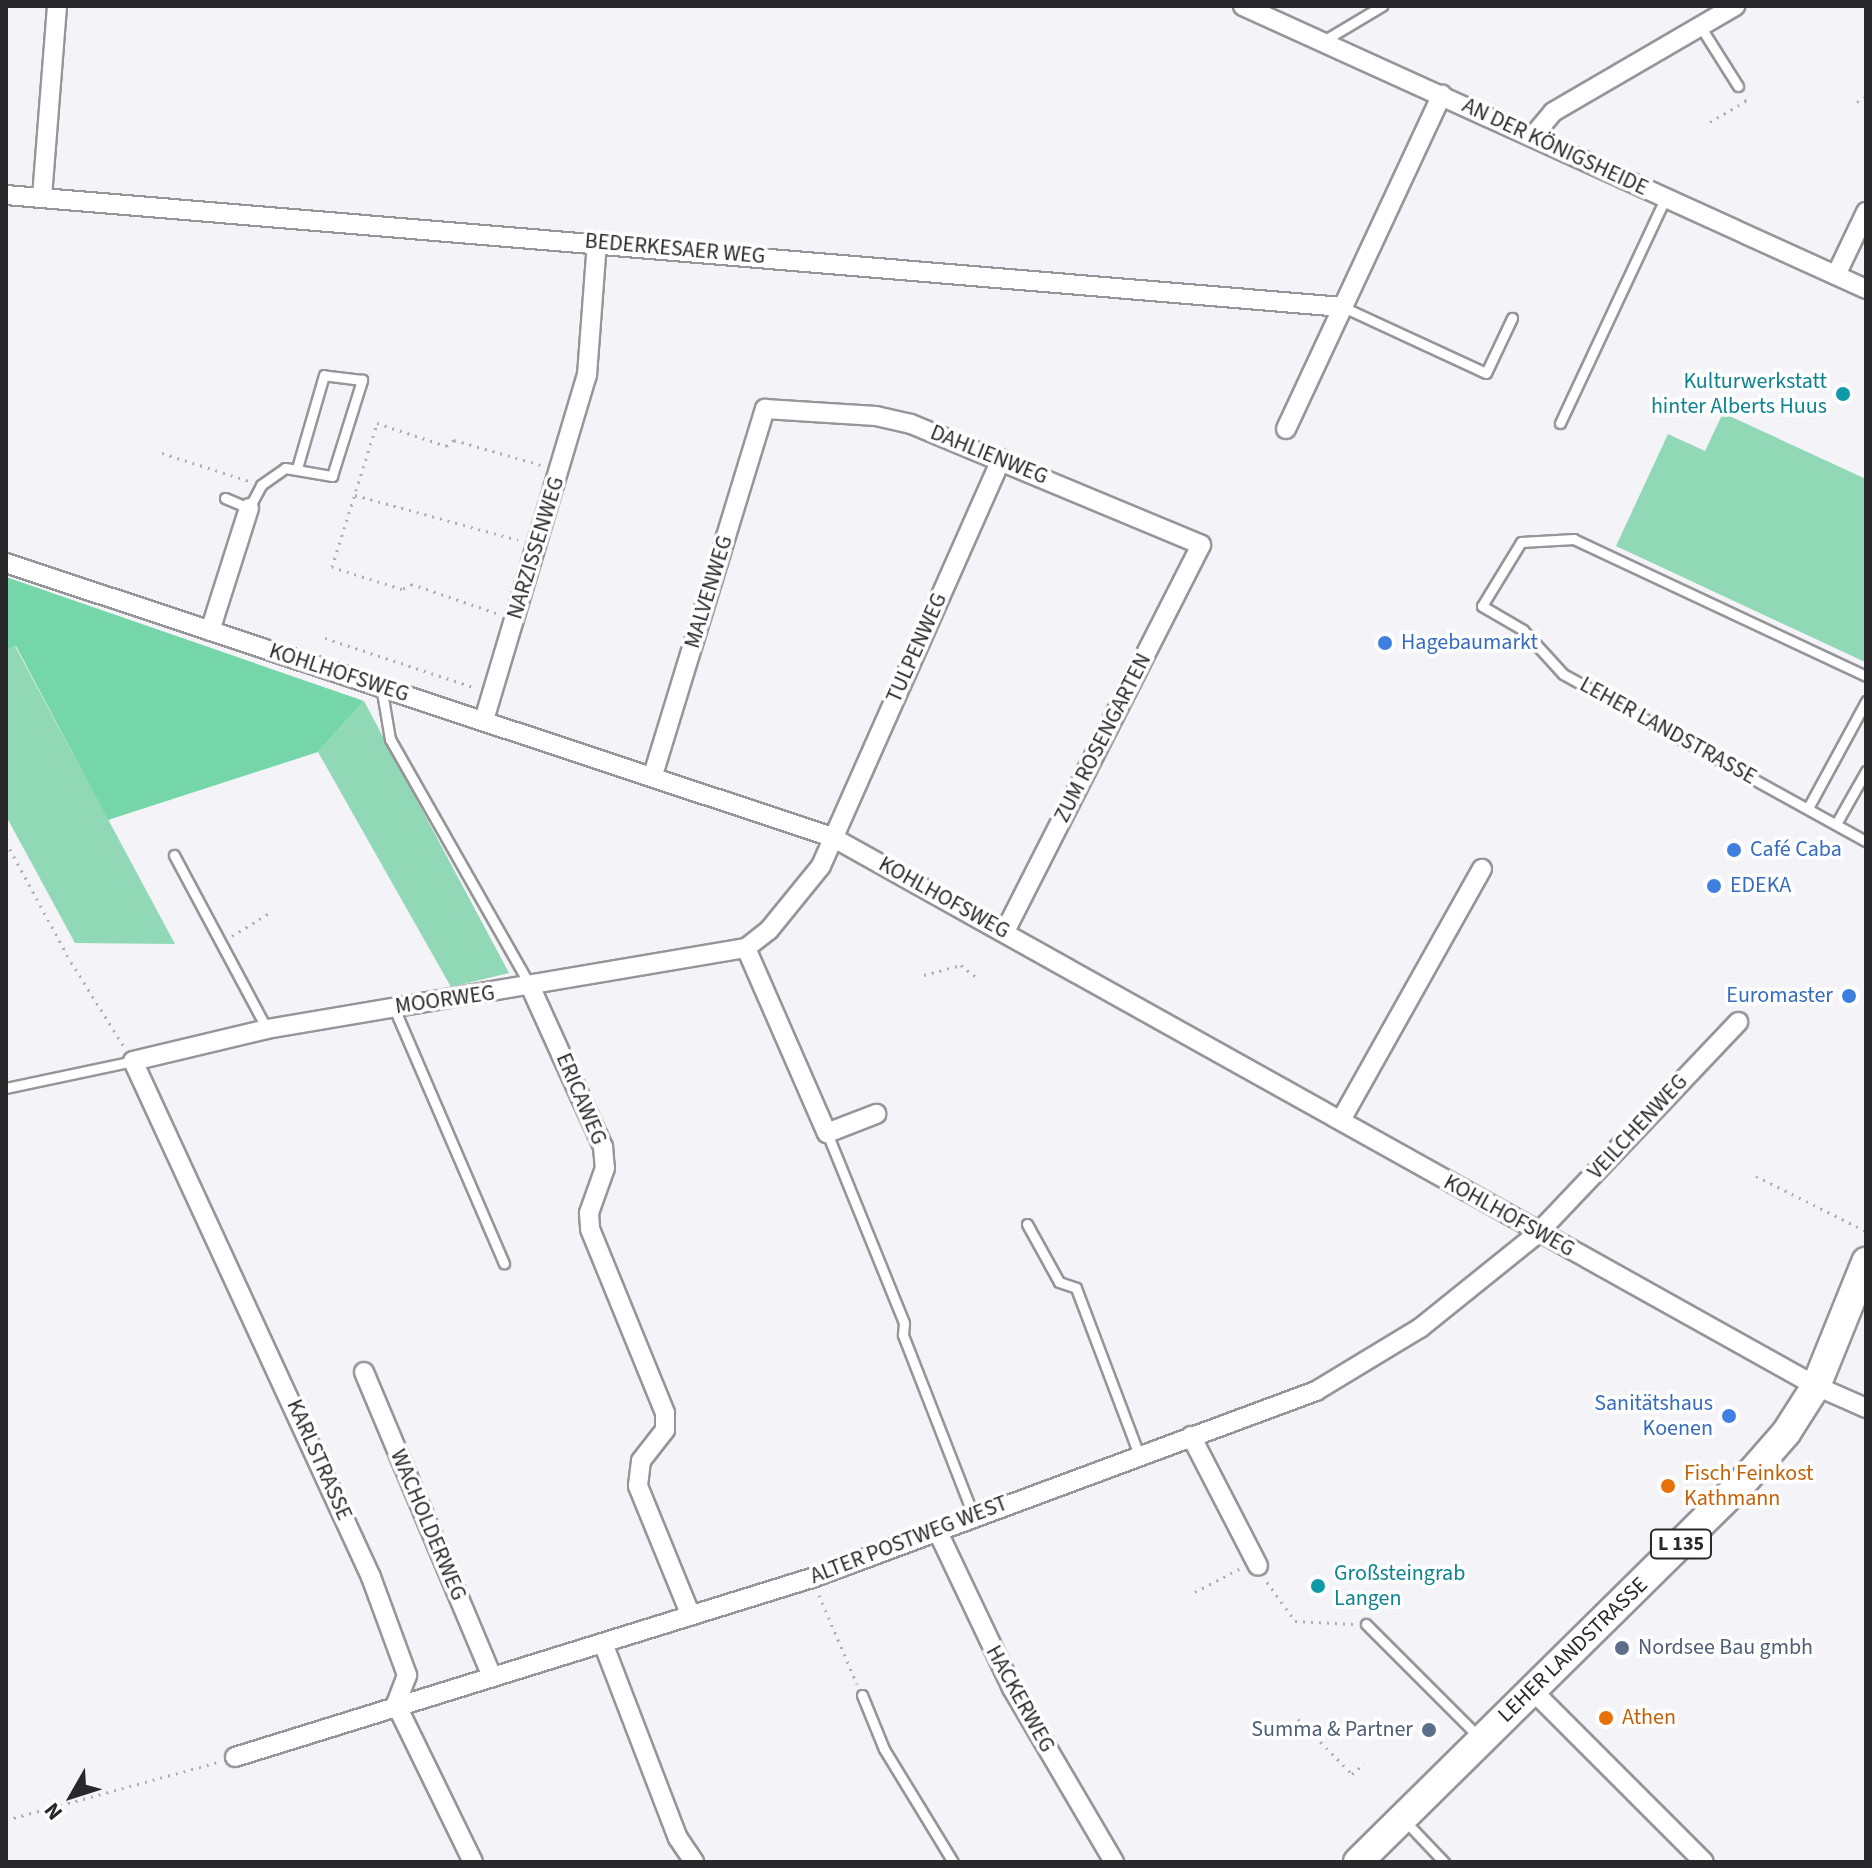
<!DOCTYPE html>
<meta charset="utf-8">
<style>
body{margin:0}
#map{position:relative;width:1872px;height:1868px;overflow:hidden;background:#f3f3f8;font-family:"Source Sans 3",sans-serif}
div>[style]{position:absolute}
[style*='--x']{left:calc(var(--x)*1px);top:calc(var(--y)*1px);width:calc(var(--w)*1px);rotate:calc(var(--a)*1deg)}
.green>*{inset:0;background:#91d9b6}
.forest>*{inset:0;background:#75d7a9}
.path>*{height:3px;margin-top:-1.5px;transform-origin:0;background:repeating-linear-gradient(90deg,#afafb3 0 2px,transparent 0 8px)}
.roads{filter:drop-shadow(2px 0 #95959a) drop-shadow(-2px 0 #95959a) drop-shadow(0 2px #95959a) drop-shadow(0 -2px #95959a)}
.service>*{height:9px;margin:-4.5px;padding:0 4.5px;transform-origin:4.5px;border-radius:4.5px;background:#fff}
.minor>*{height:18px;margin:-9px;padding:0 9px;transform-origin:9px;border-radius:9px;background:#fff}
.primary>*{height:28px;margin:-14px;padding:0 14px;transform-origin:14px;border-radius:14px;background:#fff}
.dots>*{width:22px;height:22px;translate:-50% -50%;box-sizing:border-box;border:4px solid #fff;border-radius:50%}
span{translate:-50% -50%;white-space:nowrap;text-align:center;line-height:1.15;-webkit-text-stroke:7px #fff;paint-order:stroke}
.shield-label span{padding:2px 6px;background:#fff;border:2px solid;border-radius:6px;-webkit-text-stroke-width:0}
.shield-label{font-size:20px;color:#28282a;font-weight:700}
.street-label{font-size:22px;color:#28282a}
.culture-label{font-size:22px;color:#0d838f}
.right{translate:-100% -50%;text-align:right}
.left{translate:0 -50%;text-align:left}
.shop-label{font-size:22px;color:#366cbe}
.food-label{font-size:22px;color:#c56008}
.service-label{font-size:22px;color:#4e5e75}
.frame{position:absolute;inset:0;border:8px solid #28282a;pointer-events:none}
.north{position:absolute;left:32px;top:1756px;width:80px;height:80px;-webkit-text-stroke:6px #fff;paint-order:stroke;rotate:231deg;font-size:22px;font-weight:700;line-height:32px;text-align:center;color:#28282a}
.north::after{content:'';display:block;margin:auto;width:28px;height:36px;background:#28282a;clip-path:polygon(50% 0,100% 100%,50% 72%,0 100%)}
</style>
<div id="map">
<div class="green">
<div style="clip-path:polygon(1723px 413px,1866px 479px,1865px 662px,1616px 546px,1668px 434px,1705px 451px)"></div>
<div style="clip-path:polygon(15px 646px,175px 944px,75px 943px,6px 816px,6px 649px)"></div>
<div style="clip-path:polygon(364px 701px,509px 973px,451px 987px,318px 752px)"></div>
</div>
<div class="forest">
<div style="clip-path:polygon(6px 577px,364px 701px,318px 752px,108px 820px,16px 646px,6px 649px)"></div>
</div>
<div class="path">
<div style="--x:1857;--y:102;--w:10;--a:-29"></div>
<div style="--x:1710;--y:122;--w:42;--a:-30.3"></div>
<div style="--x:1746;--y:101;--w:5;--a:-127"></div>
<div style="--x:162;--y:453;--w:91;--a:17.8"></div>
<div style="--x:355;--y:495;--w:169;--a:15.4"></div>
<div style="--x:496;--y:613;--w:89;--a:-161"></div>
<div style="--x:412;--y:584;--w:11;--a:153"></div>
<div style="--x:402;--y:589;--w:73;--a:-162.6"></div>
<div style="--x:332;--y:567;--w:151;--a:-72.6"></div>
<div style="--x:377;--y:423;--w:73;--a:18.4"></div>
<div style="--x:446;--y:446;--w:10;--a:-37"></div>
<div style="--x:454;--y:440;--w:91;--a:16"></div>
<div style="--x:325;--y:638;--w:156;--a:18.3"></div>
<div style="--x:6;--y:842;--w:136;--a:61.6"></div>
<div style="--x:71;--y:962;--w:102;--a:57.9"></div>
<div style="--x:232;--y:936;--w:46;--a:-31.6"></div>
<div style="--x:924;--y:975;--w:38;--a:-15"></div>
<div style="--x:961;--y:965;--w:22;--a:39"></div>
<div style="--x:1756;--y:1176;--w:123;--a:26.6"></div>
<div style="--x:1267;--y:1582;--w:48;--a:54.3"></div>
<div style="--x:1295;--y:1621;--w:59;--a:2.9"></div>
<div style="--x:1195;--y:1592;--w:52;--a:-27.6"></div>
<div style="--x:819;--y:1595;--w:97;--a:66.9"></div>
<div style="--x:1298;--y:1719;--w:77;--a:45.5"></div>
<div style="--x:1352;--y:1774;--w:16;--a:-40"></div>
<div style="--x:6;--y:1820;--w:220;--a:-15.3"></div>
</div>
<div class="roads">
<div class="service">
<div style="--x:1700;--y:26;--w:71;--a:57.7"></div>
<div style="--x:1323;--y:41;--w:69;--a:-30.7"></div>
<div style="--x:1343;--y:307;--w:157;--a:24.8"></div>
<div style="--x:1486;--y:373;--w:61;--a:-64.7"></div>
<div style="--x:1560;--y:423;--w:250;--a:-64.9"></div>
<div style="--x:225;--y:498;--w:26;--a:23"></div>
<div style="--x:249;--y:508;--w:26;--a:-62"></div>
<div style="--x:261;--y:485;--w:29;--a:-35"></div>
<div style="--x:285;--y:468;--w:48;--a:9.7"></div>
<div style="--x:332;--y:476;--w:101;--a:-72.6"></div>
<div style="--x:362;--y:380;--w:38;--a:-173"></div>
<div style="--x:324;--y:375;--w:97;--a:106.2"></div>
<div style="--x:1866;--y:676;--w:323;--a:-154.9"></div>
<div style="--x:1574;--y:539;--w:53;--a:176.8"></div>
<div style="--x:1521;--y:542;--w:75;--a:121.4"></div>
<div style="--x:1482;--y:606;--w:48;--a:30.3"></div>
<div style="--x:1523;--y:630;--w:59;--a:47.7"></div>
<div style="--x:1563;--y:674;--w:346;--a:28.9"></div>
<div style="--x:381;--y:686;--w:54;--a:80.4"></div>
<div style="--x:390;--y:739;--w:283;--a:60.4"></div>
<div style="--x:1808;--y:808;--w:122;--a:-61.5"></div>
<div style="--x:1836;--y:824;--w:61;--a:-60.5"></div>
<div style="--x:174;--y:855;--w:197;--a:61.9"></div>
<div style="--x:394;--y:1008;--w:278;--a:66.7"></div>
<div style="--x:6;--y:1088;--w:130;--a:-12"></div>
<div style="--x:827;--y:1133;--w:205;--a:67.9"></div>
<div style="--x:904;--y:1323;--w:12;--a:95"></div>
<div style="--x:903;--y:1335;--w:193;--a:68.7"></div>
<div style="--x:1027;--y:1224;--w:66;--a:61.1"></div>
<div style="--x:1059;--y:1282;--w:18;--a:19"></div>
<div style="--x:1076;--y:1288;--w:178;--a:69.3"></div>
<div style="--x:1366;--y:1624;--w:160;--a:45"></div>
<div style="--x:862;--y:1695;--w:58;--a:67.8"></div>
<div style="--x:884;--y:1749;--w:132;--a:58.6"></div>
<div style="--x:1405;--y:1821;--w:57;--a:46.4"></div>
</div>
<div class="minor">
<div style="--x:1243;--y:6;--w:684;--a:24.43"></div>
<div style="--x:1533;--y:136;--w:31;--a:-50"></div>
<div style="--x:1553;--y:112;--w:211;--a:-30.2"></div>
<div style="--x:6;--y:195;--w:1342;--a:4.79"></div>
<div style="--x:42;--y:197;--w:192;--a:-85.5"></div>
<div style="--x:1836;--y:275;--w:70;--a:-64.5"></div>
<div style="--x:1286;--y:429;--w:369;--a:-65"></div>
<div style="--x:6;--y:563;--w:870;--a:18.35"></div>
<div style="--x:832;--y:837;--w:1127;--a:29.16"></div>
<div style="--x:1816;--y:1386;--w:55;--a:23.7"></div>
<div style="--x:210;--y:631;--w:129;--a:-72.4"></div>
<div style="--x:484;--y:720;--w:360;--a:-73.4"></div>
<div style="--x:587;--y:375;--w:133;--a:-85.7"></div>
<div style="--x:653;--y:775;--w:383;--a:-73"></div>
<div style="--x:765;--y:409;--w:111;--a:3.6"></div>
<div style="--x:876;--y:416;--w:36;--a:13"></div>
<div style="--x:911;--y:424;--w:314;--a:22.6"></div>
<div style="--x:1201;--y:545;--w:433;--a:116.9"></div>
<div style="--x:746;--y:948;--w:202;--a:66.4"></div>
<div style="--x:827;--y:1133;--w:53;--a:-21.2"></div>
<div style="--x:531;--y:988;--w:175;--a:65.6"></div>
<div style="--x:603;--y:1147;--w:21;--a:85"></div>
<div style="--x:605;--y:1168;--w:48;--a:109.6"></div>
<div style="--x:589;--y:1213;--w:16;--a:86"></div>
<div style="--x:590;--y:1229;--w:199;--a:67.8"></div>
<div style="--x:665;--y:1413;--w:17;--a:90"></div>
<div style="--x:665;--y:1430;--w:39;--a:128"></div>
<div style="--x:641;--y:1461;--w:25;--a:97"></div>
<div style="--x:638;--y:1486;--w:140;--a:67.8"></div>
<div style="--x:1341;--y:1120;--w:288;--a:-60.7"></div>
<div style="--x:364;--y:1372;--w:331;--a:67.2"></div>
<div style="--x:1191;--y:1436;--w:146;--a:62.7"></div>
<div style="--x:937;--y:1530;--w:175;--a:64.6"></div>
<div style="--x:1012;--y:1688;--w:202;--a:59.6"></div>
<div style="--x:603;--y:1643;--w:209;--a:69"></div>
<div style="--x:678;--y:1838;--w:29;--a:56"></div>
<div style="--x:1532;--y:1690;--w:243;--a:45"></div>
<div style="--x:235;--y:1757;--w:604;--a:-17.24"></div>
<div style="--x:812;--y:1578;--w:538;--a:-20.36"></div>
<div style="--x:1316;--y:1391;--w:122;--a:-31.2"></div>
<div style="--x:1420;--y:1328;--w:151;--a:-38.8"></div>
<div style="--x:1538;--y:1233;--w:291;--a:-46.5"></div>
<div style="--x:473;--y:1862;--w:176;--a:-116"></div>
<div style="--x:396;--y:1704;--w:31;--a:-69"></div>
<div style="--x:407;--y:1675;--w:104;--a:-110.2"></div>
<div style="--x:371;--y:1577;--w:568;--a:-114.76"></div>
<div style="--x:133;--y:1061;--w:138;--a:-13.4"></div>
<div style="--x:267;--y:1029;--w:486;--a:-9.6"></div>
<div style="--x:746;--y:948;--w:29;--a:-38"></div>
<div style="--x:769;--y:930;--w:82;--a:-50.9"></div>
<div style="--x:821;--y:866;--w:445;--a:-66.1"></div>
</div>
<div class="primary">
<div style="--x:1358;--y:1862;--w:542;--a:-44.63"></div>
<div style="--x:1744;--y:1481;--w:64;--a:-48.8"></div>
<div style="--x:1786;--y:1433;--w:56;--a:-57.4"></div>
<div style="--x:1816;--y:1386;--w:134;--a:-68"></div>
</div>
</div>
<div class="dots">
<div style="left:1843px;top:394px;background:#0f9aa8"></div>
<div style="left:1385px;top:643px;background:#3f7fe0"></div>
<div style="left:1734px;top:850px;background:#3f7fe0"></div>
<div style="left:1714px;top:886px;background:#3f7fe0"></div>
<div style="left:1849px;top:996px;background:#3f7fe0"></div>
<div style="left:1729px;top:1416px;background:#3f7fe0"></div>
<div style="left:1668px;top:1486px;background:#e8710a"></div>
<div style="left:1318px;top:1586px;background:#0f9aa8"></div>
<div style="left:1622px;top:1648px;background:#5c6f8a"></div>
<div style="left:1606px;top:1718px;background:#e8710a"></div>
<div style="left:1429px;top:1730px;background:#5c6f8a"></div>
</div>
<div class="shield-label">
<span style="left:1681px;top:1544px">L 135</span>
</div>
<div class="street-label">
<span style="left:1555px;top:147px;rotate:25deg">AN DER KÖNIGSHEIDE</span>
<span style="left:675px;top:249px;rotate:5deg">BEDERKESAER WEG</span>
<span style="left:989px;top:455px;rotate:22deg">DAHLIENWEG</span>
<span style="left:536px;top:548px;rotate:-73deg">NARZISSENWEG</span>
<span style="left:709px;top:592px;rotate:-73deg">MALVENWEG</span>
<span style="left:917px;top:648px;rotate:-66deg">TULPENWEG</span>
<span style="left:339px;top:673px;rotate:18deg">KOHLHOFSWEG</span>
<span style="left:1668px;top:731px;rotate:29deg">LEHER LANDSTRASSE</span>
<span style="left:1103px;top:738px;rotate:-63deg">ZUM ROSENGARTEN</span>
<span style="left:944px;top:898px;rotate:29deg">KOHLHOFSWEG</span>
<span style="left:445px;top:1000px;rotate:-8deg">MOORWEG</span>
<span style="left:581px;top:1099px;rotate:67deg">ERICAWEG</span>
<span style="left:1638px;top:1127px;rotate:-47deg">VEILCHENWEG</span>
<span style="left:1509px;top:1216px;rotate:29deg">KOHLHOFSWEG</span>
<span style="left:319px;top:1460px;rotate:66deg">KARLSTRASSE</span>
<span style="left:428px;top:1525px;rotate:67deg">WACHOLDERWEG</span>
<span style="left:909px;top:1540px;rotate:-21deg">ALTER POSTWEG WEST</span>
<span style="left:1573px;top:1650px;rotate:-44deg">LEHER LANDSTRASSE</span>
<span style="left:1020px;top:1699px;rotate:61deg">HACKERWEG</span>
</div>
<div class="culture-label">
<span class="right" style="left:1827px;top:394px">Kulturwerkstatt<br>hinter Alberts Huus</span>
<span class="left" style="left:1334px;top:1586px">Großsteingrab<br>Langen</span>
</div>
<div class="shop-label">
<span class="left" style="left:1401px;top:643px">Hagebaumarkt</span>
<span class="left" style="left:1750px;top:850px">Café Caba</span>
<span class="left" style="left:1730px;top:886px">EDEKA</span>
<span class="right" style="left:1833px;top:996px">Euromaster</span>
<span class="right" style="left:1713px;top:1416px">Sanitätshaus<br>Koenen</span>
</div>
<div class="food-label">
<span class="left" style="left:1684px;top:1486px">Fisch Feinkost<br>Kathmann</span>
<span class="left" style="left:1622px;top:1718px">Athen</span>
</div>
<div class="service-label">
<span class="left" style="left:1638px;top:1648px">Nordsee Bau gmbh</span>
<span class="right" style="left:1413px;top:1730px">Summa &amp; Partner</span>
</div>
<div class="frame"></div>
<div class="north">N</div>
</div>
